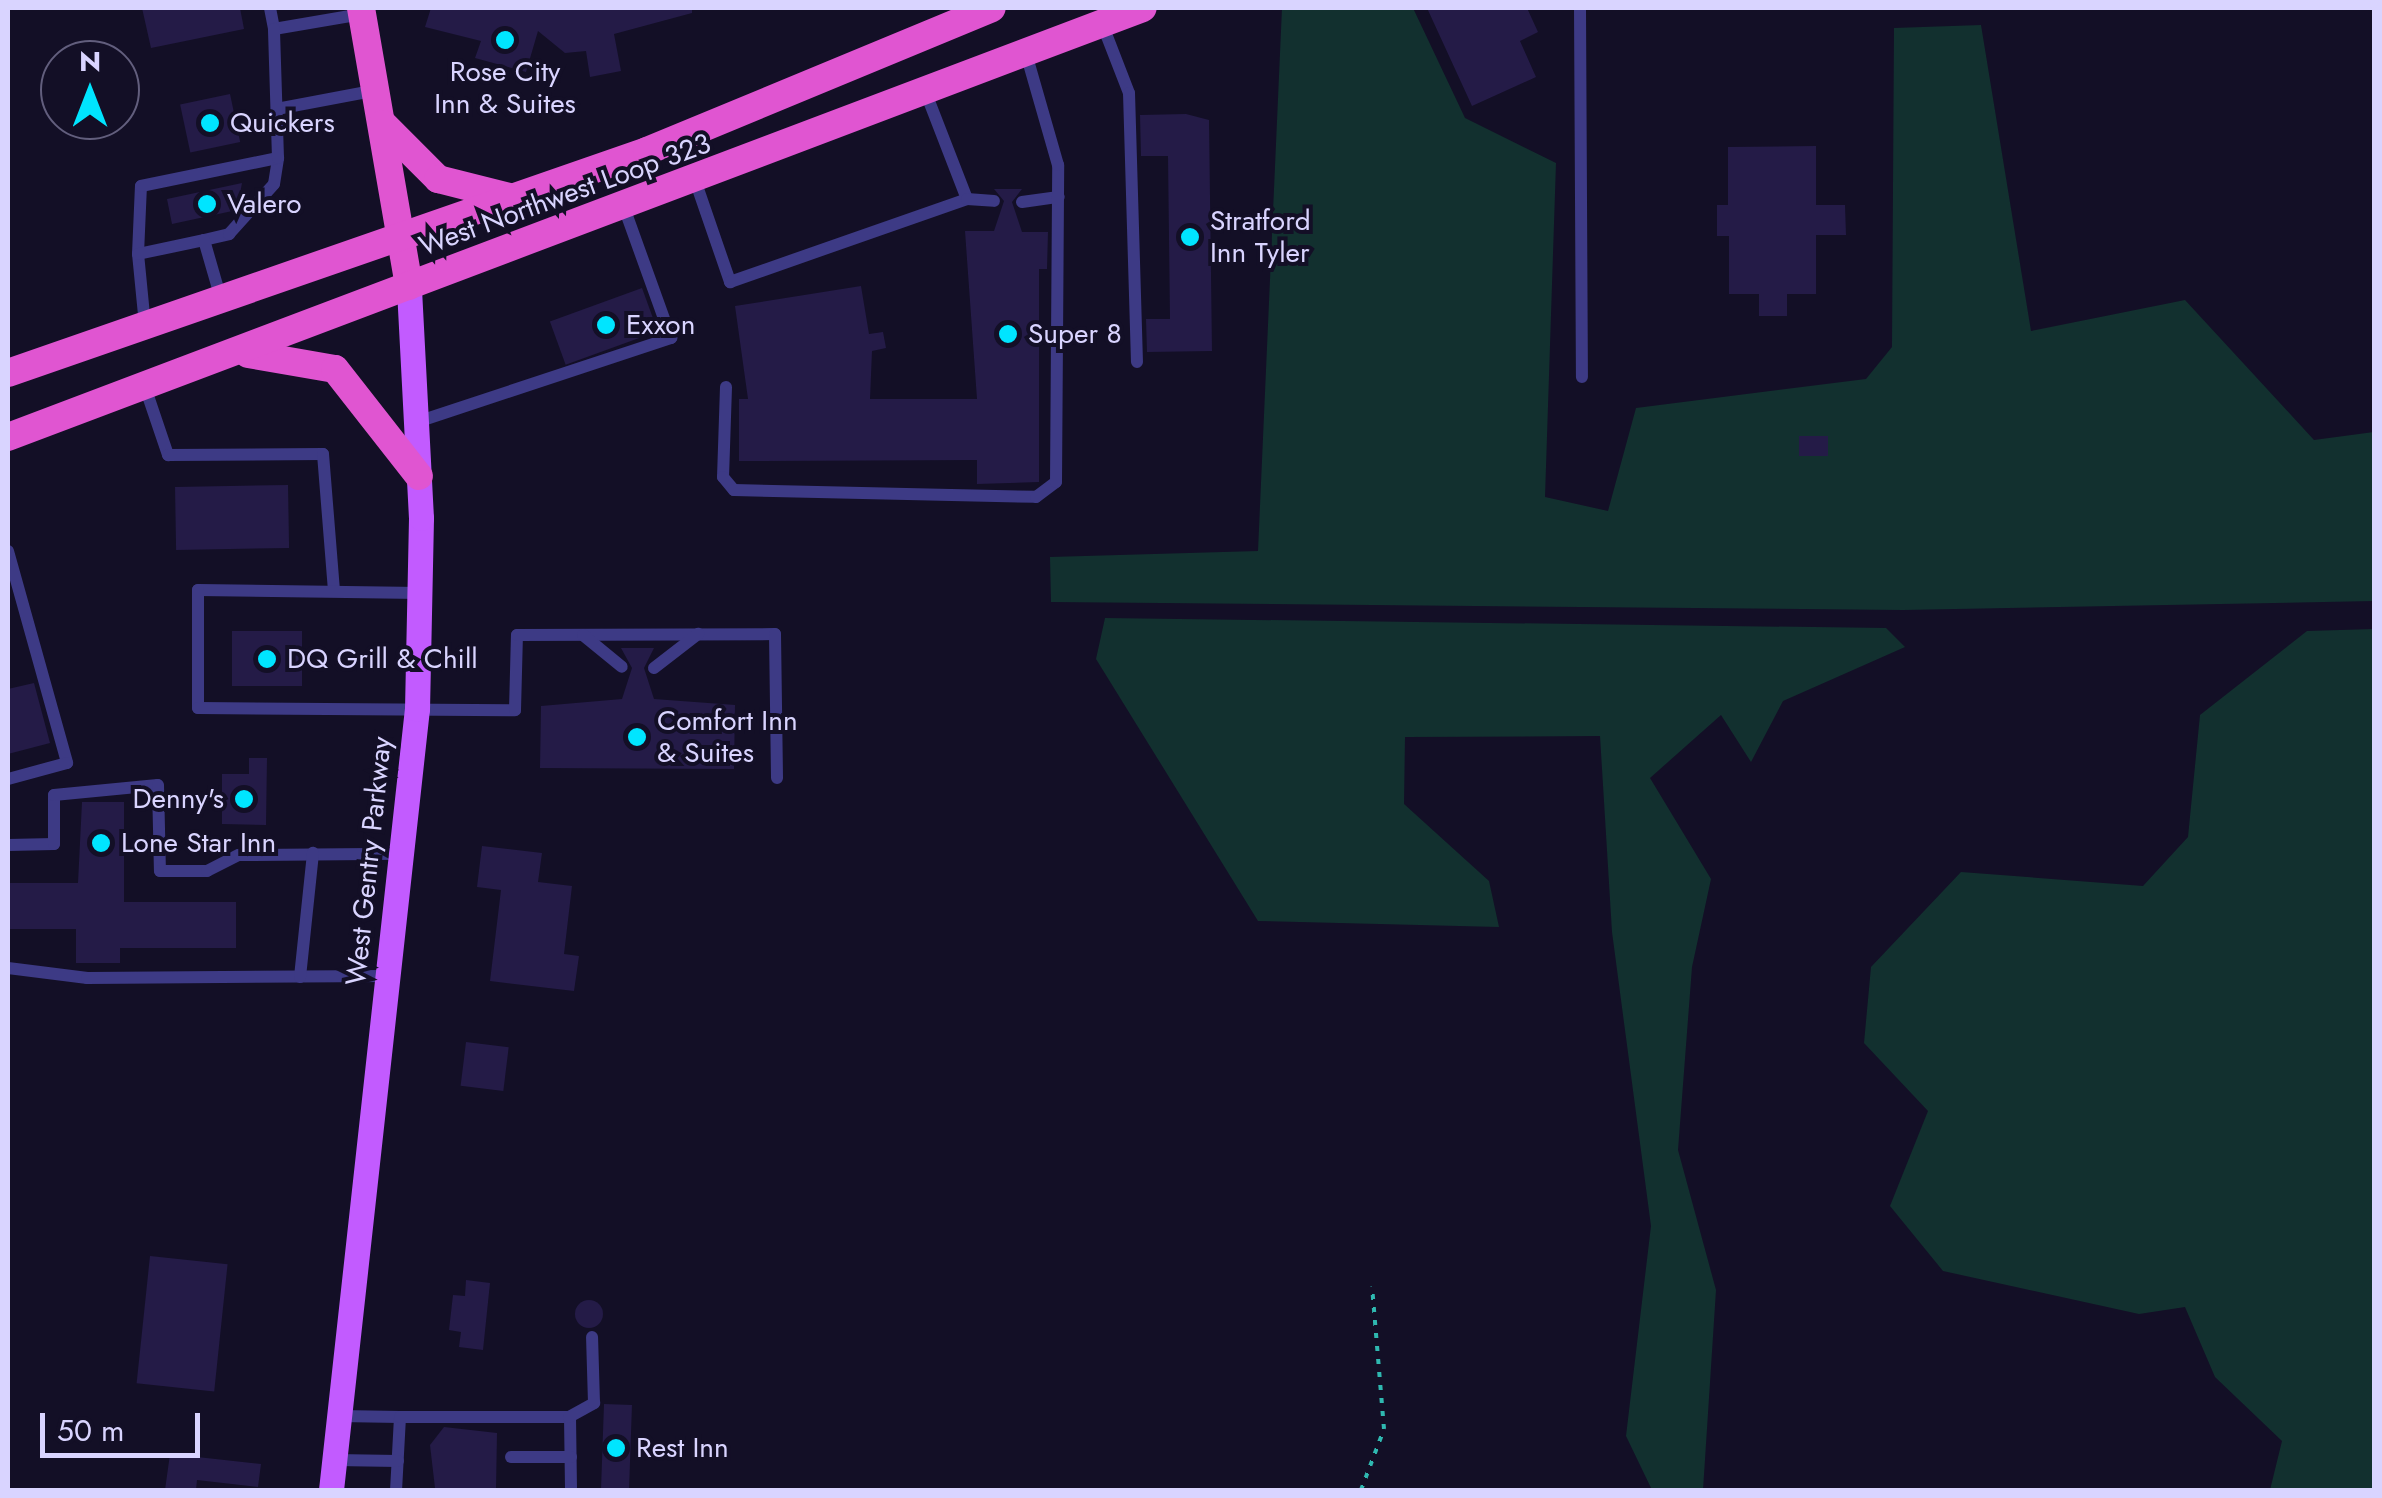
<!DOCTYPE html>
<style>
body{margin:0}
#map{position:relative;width:2382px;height:1498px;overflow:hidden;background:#130f26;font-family:Jost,sans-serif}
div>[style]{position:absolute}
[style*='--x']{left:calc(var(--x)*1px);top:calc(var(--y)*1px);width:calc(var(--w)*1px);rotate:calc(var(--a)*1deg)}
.green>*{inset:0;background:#12302f}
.building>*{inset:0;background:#241b47;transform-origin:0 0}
.round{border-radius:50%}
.path>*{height:4px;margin-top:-2px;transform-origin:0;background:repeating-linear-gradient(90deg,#2fb8b0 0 5px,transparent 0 13px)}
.service>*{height:12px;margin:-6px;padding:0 6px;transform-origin:6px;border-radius:6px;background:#3d3a85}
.primary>*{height:25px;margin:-12.5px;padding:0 12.5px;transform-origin:12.5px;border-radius:12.5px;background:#c25bff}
.trunk>*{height:28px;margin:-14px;padding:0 14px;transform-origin:14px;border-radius:14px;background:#e055d1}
.dots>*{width:28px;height:28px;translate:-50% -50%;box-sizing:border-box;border:5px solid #130f26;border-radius:50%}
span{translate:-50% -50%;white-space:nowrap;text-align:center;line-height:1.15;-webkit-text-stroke:8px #130f26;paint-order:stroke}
.poi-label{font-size:28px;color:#d9d4ff}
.left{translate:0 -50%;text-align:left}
.right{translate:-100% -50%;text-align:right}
.street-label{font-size:28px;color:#d9d4ff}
.frame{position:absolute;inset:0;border:10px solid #d9d4ff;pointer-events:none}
.north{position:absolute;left:40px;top:40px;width:100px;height:100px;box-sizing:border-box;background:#130f26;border:2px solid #625e7d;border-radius:50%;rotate:0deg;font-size:28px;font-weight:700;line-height:40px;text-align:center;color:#d9d4ff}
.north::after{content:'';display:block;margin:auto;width:35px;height:45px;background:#00e5ff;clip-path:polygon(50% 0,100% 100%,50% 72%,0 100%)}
.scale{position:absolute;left:40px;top:1413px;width:160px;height:45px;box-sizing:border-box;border:5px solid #d9d4ff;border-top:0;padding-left:12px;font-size:30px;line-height:35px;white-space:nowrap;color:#d9d4ff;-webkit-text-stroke:8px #130f26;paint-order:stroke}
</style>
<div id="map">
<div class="green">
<div style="clip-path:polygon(1282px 8px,1413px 8px,1465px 118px,1556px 163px,1545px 497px,1608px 511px,1636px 408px,1866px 379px,1892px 347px,1894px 28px,1981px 25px,2031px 331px,2185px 300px,2314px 440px,2374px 432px,2374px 601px,1903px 610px,1051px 602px,1050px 557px,1258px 551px)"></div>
<div style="clip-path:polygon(1105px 618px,1886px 628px,1905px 647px,1783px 701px,1751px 762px,1721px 715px,1650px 778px,1711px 879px,1692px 967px,1678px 1150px,1716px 1290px,1703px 1490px,1652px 1490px,1626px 1436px,1651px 1226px,1612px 932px,1600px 736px,1405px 737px,1404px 804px,1489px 881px,1499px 927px,1258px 921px,1096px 659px)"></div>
<div style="clip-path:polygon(2374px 629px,2374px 1490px,2270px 1490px,2282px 1441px,2215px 1377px,2185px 1307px,2139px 1314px,1943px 1271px,1890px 1206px,1928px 1111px,1864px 1043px,1871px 967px,1961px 872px,2143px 886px,2188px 837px,2200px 715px,2307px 631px)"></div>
</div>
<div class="building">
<div style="clip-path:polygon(142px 8px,240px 8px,244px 29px,151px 48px)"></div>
<div style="clip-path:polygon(431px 8px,692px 8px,692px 13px,614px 34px,621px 71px,590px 77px,586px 51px,565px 53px,538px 31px,526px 72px,475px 58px,481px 41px,425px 27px)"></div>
<div style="clip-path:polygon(1427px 8px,1527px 8px,1538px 32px,1520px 41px,1536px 77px,1472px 106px)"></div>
<div style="left:230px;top:94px;width:49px;height:51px;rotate:78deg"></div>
<div style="clip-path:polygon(1186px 114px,1209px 120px,1212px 351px,1147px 352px,1146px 319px,1170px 319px,1168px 156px,1141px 156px,1140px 115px)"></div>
<div style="clip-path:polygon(1816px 146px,1816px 205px,1845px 205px,1846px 235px,1816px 235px,1816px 294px,1787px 294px,1787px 316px,1759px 316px,1759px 294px,1729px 294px,1729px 236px,1717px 236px,1717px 205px,1728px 205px,1728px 147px)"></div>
<div style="clip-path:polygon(242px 183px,237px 210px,172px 224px,167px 199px)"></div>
<div style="clip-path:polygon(994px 189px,1022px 189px,1012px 202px,1022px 232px,1048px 232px,1047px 269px,1039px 269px,1039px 482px,977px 484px,977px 460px,739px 461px,739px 399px,748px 399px,735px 306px,861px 286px,869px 334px,883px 332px,886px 348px,872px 351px,870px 399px,977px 399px,965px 231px,994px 231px,1004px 201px)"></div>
<div style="left:642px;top:288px;width:46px;height:98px;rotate:70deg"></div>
<div style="left:1799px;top:436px;width:29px;height:20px"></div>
<div style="left:288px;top:485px;width:63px;height:113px;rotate:89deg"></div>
<div style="left:232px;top:631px;width:70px;height:55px"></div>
<div style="clip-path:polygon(621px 648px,654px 648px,644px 668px,654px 699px,735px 705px,734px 769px,540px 768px,541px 706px,622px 699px,632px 668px)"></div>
<div style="clip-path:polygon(34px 683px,50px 743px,8px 754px,8px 689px)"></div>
<div style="clip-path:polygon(249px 758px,267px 758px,266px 825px,222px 824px,222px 774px,249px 774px)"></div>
<div style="clip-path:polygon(82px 802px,124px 802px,124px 902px,236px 902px,236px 948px,120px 948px,120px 963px,76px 963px,76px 929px,8px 929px,8px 883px,78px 883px)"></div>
<div style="clip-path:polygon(482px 846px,542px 853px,538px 882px,572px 886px,564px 954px,579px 956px,574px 991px,490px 981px,501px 890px,477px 887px)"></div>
<div style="left:466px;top:1042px;width:43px;height:44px;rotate:7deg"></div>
<div style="left:150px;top:1256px;width:78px;height:128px;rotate:6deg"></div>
<div style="clip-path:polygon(466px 1280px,490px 1283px,483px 1350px,459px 1347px,461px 1332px,449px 1330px,453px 1295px,465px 1296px)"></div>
<div class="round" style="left:575px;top:1300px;width:28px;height:28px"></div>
<div style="left:604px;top:1404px;width:28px;height:86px;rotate:2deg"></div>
<div style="clip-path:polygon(444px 1427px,497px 1433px,496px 1489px,435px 1488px,430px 1445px)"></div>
<div style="clip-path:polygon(170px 1454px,261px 1464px,258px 1487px,197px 1480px,196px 1490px,165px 1490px)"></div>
</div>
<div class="path">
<div style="--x:1361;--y:1490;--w:65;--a:-69.3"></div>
<div style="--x:1384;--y:1429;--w:143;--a:-94.8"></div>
</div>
<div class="service">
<div style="--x:270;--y:8;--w:21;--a:79"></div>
<div style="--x:274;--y:29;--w:89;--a:-9.7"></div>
<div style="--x:1580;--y:8;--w:369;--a:89.7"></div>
<div style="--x:1103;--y:26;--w:72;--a:68.8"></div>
<div style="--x:1129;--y:93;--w:269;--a:88.3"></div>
<div style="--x:282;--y:108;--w:97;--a:-10.7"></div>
<div style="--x:696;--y:183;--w:105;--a:71"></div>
<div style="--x:730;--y:282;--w:251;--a:-19.3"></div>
<div style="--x:967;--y:199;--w:110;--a:-111.2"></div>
<div style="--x:967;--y:199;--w:27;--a:4"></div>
<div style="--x:1022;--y:202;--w:37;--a:-8"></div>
<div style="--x:204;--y:240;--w:26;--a:-13"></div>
<div style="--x:229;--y:234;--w:67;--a:-48"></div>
<div style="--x:274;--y:184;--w:26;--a:-81"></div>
<div style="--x:138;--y:254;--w:68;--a:-87.5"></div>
<div style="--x:141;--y:186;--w:140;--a:-11.6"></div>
<div style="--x:278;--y:158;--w:129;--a:-91.8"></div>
<div style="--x:145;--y:325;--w:71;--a:-95.6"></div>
<div style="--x:138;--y:254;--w:67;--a:-12"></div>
<div style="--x:204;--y:240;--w:61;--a:73.9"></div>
<div style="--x:145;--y:387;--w:72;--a:71.3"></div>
<div style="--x:168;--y:455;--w:155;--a:-0.4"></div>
<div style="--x:323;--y:454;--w:137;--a:85.4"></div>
<div style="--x:726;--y:387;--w:90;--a:91.9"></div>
<div style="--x:723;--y:477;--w:17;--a:50"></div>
<div style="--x:734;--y:490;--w:302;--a:1.3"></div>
<div style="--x:1036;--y:497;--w:25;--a:-37"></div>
<div style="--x:1056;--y:482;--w:317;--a:-89.6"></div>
<div style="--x:1058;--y:165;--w:112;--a:-106"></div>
<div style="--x:417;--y:422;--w:268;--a:-18.3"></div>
<div style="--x:671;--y:338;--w:136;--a:-109.8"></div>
<div style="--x:8;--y:551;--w:220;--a:74.4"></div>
<div style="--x:67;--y:763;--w:61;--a:164.8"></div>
<div style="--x:420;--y:593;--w:222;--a:-179.2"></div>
<div style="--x:198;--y:590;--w:118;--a:90"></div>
<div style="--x:198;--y:708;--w:317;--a:0.4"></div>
<div style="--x:515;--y:710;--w:75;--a:-88.5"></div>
<div style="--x:517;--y:635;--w:258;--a:-0.2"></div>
<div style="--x:775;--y:634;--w:144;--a:89.2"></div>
<div style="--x:583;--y:635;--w:50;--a:39.4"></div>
<div style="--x:654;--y:668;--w:56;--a:-37.7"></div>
<div style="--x:8;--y:845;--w:46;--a:-1.2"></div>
<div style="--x:54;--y:844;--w:49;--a:-90"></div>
<div style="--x:54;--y:795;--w:104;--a:-5.5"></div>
<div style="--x:158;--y:785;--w:86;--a:88.7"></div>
<div style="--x:160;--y:871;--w:47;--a:0"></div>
<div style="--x:207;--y:871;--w:36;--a:-27"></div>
<div style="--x:239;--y:855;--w:162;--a:-0.4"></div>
<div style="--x:8;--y:968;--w:80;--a:7.2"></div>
<div style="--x:87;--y:978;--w:301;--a:-0.4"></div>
<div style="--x:300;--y:977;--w:125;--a:-84"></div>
<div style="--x:339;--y:1416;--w:61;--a:0.9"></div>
<div style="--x:400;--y:1417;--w:73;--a:93.1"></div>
<div style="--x:400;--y:1417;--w:170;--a:0"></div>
<div style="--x:570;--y:1417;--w:73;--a:89.2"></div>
<div style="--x:569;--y:1417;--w:29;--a:-29"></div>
<div style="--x:594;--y:1403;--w:66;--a:-91.7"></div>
<div style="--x:511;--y:1457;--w:60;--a:0"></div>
<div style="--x:335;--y:1460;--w:63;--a:0.9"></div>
</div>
<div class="primary">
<div style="--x:331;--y:1490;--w:786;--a:-83.72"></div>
<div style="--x:417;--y:709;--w:191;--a:-88.8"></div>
<div style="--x:421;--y:518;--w:232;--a:-93"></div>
</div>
<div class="trunk">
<div style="--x:361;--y:8;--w:282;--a:80.2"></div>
<div style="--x:383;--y:124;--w:78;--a:45"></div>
<div style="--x:438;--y:179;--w:73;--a:14.2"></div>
<div style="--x:248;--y:354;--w:88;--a:9.8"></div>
<div style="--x:335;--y:369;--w:136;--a:51.9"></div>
<div style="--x:8;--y:373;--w:676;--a:-19.16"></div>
<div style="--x:647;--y:151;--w:373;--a:-22.5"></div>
<div style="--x:8;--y:437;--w:1213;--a:-20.71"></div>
</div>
<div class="dots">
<div style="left:505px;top:40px;background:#00e5ff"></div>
<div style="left:210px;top:123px;background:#00e5ff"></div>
<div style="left:207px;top:204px;background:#00e5ff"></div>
<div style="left:1190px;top:237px;background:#00e5ff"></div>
<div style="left:606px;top:325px;background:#00e5ff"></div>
<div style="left:1008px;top:334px;background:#00e5ff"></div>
<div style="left:267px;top:659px;background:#00e5ff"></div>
<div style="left:637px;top:737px;background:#00e5ff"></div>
<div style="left:244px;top:799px;background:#00e5ff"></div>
<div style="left:101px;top:843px;background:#00e5ff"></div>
<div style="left:616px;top:1448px;background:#00e5ff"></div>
</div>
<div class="poi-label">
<span style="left:505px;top:88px">Rose City<br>Inn &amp; Suites</span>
<span class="left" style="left:230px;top:123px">Quickers</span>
<span class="left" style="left:227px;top:204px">Valero</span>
<span class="left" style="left:1210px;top:237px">Stratford<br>Inn Tyler</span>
<span class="left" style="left:626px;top:325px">Exxon</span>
<span class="left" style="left:1028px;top:334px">Super 8</span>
<span class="left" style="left:287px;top:659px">DQ Grill &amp; Chill</span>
<span class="left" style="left:657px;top:737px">Comfort Inn<br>&amp; Suites</span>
<span class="right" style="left:224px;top:799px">Denny's</span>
<span class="left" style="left:121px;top:843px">Lone Star Inn</span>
<span class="left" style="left:636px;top:1448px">Rest Inn</span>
</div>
<div class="street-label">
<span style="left:565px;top:195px;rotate:-20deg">West Northwest Loop 323</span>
<span style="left:369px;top:861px;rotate:-84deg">West Gentry Parkway</span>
</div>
<div class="frame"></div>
<div class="north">N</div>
<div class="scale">50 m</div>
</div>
